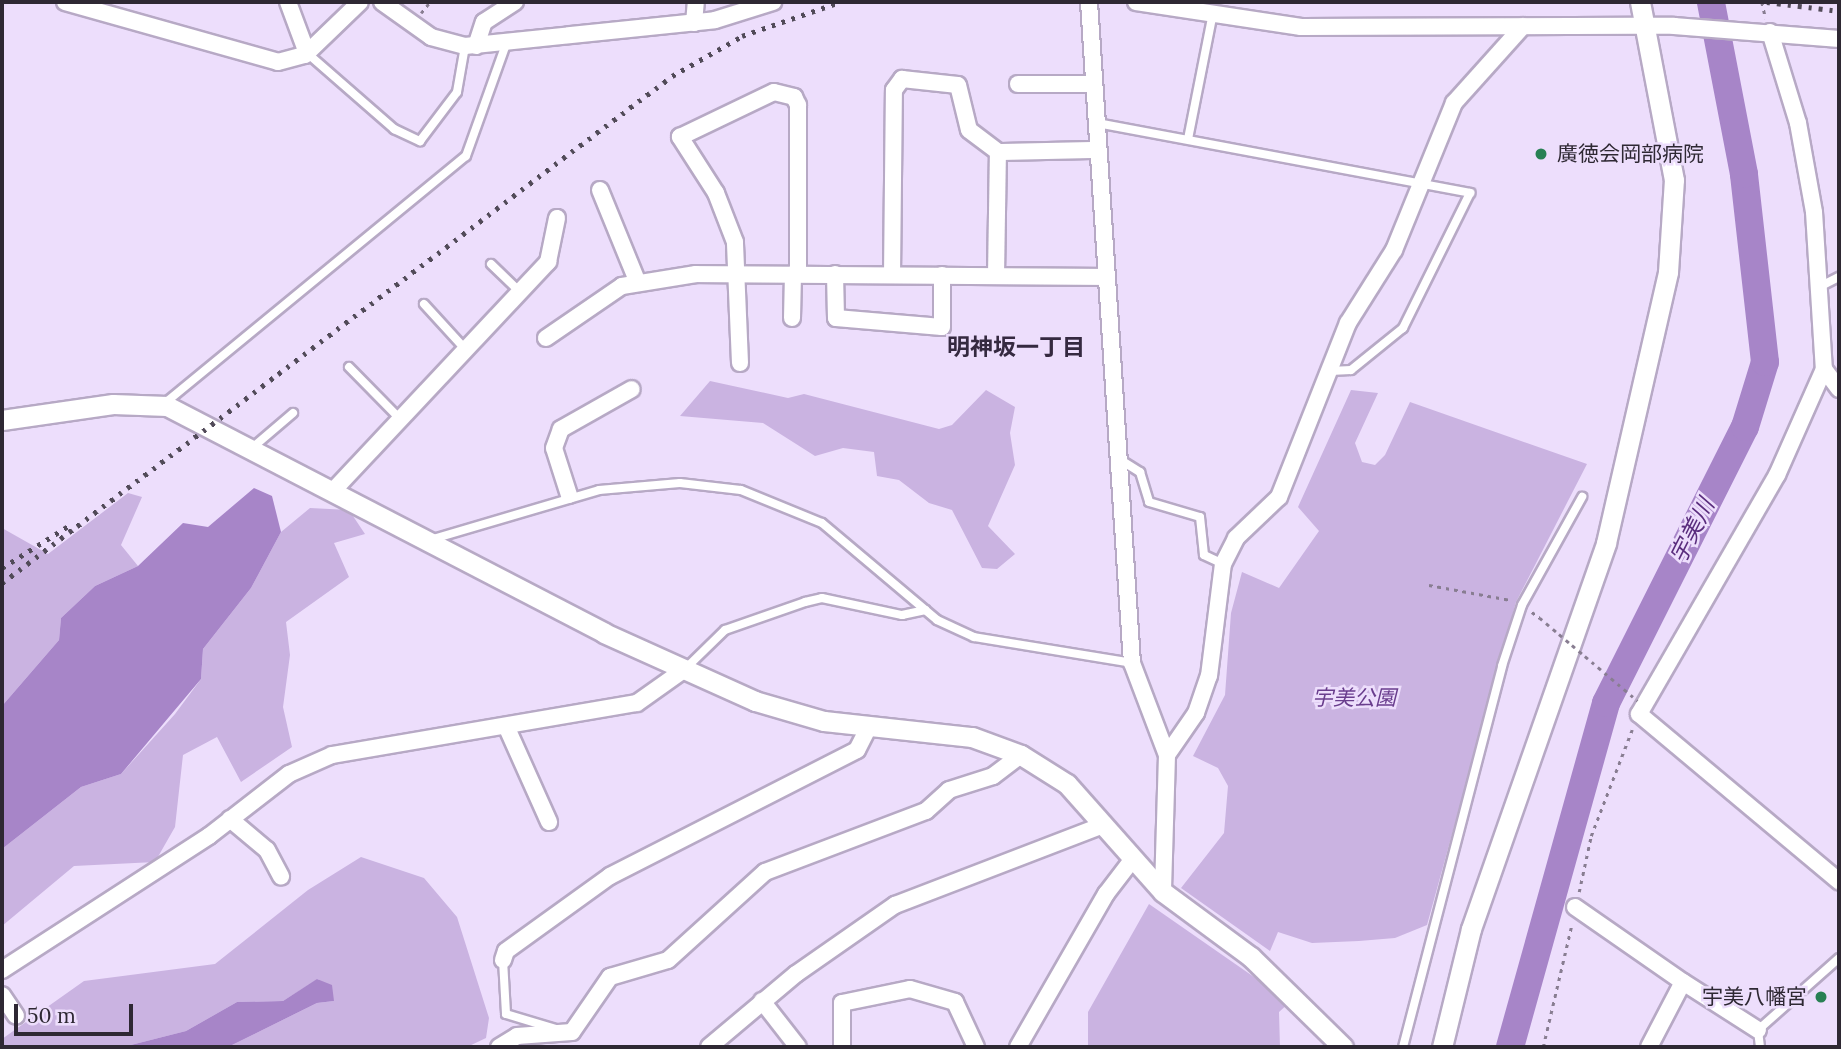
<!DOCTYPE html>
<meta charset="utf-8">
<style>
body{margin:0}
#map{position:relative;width:1841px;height:1049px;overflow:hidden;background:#eddefc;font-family:Lora,"Noto Sans JP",serif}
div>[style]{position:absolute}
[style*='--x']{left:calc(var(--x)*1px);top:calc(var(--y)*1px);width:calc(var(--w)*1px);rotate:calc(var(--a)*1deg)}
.green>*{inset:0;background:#cab3e1}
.water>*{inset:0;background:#a785c8}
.river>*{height:28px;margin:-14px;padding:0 14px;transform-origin:14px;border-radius:14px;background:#a785c8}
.path>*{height:2.5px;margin-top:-1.25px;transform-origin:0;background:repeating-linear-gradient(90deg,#887d91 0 3.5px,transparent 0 8.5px)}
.roads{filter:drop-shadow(2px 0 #b7a9c5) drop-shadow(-2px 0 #b7a9c5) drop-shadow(0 2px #b7a9c5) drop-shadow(0 -2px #b7a9c5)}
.service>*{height:8px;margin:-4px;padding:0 4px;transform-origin:4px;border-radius:4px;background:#fff}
.minor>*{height:16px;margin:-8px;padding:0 8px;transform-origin:8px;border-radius:8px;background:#fff}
.tertiary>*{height:19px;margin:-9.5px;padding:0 9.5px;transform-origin:9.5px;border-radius:9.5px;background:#fff}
.rail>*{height:4.5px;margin-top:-2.25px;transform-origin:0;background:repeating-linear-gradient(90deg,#514a58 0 3.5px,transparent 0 10.5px)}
.path-bridge>*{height:2.5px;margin-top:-1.25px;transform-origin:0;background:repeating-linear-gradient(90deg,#887d91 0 3.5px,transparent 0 8.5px)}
.dots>*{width:19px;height:19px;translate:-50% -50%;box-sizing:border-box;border:4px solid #eddefc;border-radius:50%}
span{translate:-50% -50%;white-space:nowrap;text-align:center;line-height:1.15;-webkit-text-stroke:5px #eddefc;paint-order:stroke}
.poi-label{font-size:21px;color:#2e2833}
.left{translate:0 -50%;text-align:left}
.right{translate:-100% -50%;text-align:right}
.park-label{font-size:21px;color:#693d8d;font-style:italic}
.neighbourhood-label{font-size:23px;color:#352940;font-weight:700}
.water-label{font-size:23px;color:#5a2d7d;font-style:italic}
.frame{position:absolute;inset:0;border:4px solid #2e2833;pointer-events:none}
.scale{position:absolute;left:14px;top:1004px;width:119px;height:32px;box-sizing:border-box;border:4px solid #2e2833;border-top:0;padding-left:9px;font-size:21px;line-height:24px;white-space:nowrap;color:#2e2833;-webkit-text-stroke:5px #eddefc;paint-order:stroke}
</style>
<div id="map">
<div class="green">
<div style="clip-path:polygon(710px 381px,788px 398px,804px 394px,939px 429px,952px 425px,986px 390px,1015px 407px,1010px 433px,1015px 465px,988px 526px,1015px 554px,997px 569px,982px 568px,952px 510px,929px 503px,899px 480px,877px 476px,874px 452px,843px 448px,815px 456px,763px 423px,680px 416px)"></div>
<div style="clip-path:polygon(1351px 390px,1378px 393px,1355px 443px,1362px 462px,1375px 465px,1385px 455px,1410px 402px,1587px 464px,1516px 602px,1427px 925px,1395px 938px,1359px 941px,1312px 943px,1278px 932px,1270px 951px,1181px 888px,1224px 833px,1228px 786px,1218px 768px,1193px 756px,1225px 695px,1231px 613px,1242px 572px,1279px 588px,1319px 531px,1298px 507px)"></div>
<div style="clip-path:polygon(128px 493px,142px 497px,121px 545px,138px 566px,95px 586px,61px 618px,59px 640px,2px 706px,2px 528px,48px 554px)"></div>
<div style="clip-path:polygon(310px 508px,349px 510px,365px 534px,334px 543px,349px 577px,286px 622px,290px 655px,283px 707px,292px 747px,241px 782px,217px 737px,183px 755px,175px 827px,155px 862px,74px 866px,2px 926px,2px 849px,81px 787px,121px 774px,175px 714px,201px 679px,203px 649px,251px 588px,281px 532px)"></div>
<div style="clip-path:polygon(361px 857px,424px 878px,457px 917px,489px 1018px,486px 1038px,467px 1047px,228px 1047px,317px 1003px,334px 1001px,318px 979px,283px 1001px,237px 1002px,186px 1031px,123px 1047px,2px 1047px,2px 1039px,84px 981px,215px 964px,308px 890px)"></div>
<div style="clip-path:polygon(1149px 904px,1290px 1002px,1279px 1012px,1280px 1047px,1088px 1047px,1088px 1012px)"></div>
</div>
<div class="water">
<div style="clip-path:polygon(254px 488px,272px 496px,281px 532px,251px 588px,203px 649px,201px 679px,121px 774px,81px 787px,2px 849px,2px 706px,59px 640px,61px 618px,95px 586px,138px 566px,183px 523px,208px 527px)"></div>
<div style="clip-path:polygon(317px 979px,332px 985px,334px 1001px,317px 1003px,228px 1047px,123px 1047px,186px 1031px,237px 1002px,283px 1001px)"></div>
</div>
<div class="river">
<div style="--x:1510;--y:1047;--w:357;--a:-74.4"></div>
<div style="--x:1606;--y:703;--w:309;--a:-63.3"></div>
<div style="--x:1745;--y:427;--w:68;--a:-72.9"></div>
<div style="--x:1765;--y:362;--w:189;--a:-96.4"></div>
<div style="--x:1744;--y:174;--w:175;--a:-100.9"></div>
</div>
<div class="path">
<div style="--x:1762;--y:2;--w:17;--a:77"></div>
<div style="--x:421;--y:13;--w:14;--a:-51"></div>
<div style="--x:1429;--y:585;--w:83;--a:10.4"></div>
<div style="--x:1532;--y:612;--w:10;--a:37"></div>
<div style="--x:1579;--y:892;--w:57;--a:-77.9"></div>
<div style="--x:1591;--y:836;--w:114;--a:-68.9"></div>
<div style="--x:1543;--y:1047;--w:127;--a:-76.8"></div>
</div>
<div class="roads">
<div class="service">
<div style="--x:307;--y:53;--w:116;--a:41.1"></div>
<div style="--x:394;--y:129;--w:29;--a:25"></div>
<div style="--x:420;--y:141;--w:61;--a:-52.9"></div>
<div style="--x:457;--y:92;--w:47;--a:-80.1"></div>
<div style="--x:1097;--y:123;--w:380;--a:10.6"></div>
<div style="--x:1470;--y:193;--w:151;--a:116.4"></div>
<div style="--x:1403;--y:328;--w:67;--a:141.1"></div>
<div style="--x:1351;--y:370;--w:21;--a:177"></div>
<div style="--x:1188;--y:139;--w:128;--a:-78.8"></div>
<div style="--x:491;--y:264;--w:42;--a:44"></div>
<div style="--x:1817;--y:288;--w:25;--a:-27"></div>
<div style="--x:424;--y:304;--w:62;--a:47.6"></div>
<div style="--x:349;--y:367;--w:74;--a:45.5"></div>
<div style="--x:165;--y:403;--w:389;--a:-39.4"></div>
<div style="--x:466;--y:156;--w:119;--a:-70.3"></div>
<div style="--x:252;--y:448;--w:54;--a:-40.5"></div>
<div style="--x:1119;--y:459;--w:25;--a:32"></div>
<div style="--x:1140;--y:472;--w:31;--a:73"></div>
<div style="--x:1149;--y:502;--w:53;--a:16.4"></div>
<div style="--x:1200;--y:517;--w:38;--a:84"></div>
<div style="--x:1204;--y:555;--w:21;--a:25"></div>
<div style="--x:433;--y:539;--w:173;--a:-16.4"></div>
<div style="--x:599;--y:490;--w:81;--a:-4.9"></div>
<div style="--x:680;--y:483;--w:61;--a:6.5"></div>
<div style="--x:741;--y:490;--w:87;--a:22.2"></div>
<div style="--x:822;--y:523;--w:150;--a:40.1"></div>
<div style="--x:937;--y:620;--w:41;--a:24.7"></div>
<div style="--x:974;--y:637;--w:160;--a:9.3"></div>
<div style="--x:685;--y:669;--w:56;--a:-44.3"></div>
<div style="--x:725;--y:630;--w:85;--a:-19.3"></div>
<div style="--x:805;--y:602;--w:17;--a:-13"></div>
<div style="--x:822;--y:598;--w:82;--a:12"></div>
<div style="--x:902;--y:615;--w:24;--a:-12"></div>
<div style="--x:503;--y:960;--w:54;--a:86.8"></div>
<div style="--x:506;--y:1014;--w:55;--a:16.8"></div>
<div style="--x:1403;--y:1047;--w:394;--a:-75.4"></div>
<div style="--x:1502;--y:666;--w:64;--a:-71.8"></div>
<div style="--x:1522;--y:605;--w:124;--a:-60.9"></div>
<div style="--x:1760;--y:1047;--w:17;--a:-97"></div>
<div style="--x:1758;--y:1030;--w:108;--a:-41.6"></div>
</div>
<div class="minor">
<div style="--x:65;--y:2;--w:221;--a:15.7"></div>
<div style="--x:278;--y:62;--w:28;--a:-15"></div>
<div style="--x:305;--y:55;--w:76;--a:-43.9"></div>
<div style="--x:288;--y:2;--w:54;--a:69.6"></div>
<div style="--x:382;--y:2;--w:60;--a:35.5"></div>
<div style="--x:431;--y:37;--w:35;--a:15"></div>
<div style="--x:465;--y:46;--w:251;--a:-5.9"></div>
<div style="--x:715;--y:20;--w:61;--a:-17.2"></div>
<div style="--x:1089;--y:2;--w:662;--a:86.28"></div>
<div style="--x:1132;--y:663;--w:98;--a:69.2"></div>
<div style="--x:1167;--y:755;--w:137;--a:91.7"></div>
<div style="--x:1136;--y:2;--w:167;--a:8.6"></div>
<div style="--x:1301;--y:27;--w:373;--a:-0.2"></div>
<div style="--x:1674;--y:26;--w:166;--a:4.5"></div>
<div style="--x:694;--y:23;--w:21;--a:-85"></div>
<div style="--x:1770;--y:32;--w:95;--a:72.9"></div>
<div style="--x:1798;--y:123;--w:90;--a:79.8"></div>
<div style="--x:1814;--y:212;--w:157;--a:86.4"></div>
<div style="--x:1824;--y:369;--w:116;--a:113.9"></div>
<div style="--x:1777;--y:475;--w:276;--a:120"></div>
<div style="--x:1639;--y:714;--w:261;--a:39.9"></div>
<div style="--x:476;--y:46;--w:25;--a:-72"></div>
<div style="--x:484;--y:22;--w:37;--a:-33"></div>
<div style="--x:1018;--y:84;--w:73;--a:0"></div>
<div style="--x:600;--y:190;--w:100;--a:67.8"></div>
<div style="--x:835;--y:274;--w:44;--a:88.7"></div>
<div style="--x:836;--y:318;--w:106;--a:4.9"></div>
<div style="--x:942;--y:327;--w:52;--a:-90"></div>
<div style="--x:892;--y:275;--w:185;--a:-89.4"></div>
<div style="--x:894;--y:90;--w:14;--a:-54"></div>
<div style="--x:902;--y:79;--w:56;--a:6.1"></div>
<div style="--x:958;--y:85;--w:46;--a:76.3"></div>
<div style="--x:969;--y:130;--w:36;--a:37"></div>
<div style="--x:998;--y:152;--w:97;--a:-1.2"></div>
<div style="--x:996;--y:276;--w:124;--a:-89.1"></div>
<div style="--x:792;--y:318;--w:44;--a:-88.7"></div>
<div style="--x:546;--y:338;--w:92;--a:-34.4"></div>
<div style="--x:622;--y:286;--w:75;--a:-9.2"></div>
<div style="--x:696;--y:274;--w:407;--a:0.4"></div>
<div style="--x:740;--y:363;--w:121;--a:-92.4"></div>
<div style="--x:735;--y:242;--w:53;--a:-111.2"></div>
<div style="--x:716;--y:193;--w:67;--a:-122.7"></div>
<div style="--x:680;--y:137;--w:104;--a:-25.6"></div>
<div style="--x:774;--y:92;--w:21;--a:14"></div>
<div style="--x:794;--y:97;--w:9;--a:63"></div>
<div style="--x:798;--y:105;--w:169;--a:90"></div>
<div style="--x:1824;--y:369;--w:25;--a:53"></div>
<div style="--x:332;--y:492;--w:316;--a:-46.8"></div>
<div style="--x:548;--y:262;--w:45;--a:-78.4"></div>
<div style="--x:569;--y:495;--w:49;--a:-107.7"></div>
<div style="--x:554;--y:448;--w:20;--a:-70"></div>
<div style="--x:561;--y:429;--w:81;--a:-29.4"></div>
<div style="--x:507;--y:728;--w:103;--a:65.9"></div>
<div style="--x:1167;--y:755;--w:51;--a:-55.4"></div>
<div style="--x:1196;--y:713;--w:39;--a:-71"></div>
<div style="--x:1209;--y:676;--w:113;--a:-82.9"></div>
<div style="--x:1223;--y:564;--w:29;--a:-63"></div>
<div style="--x:1236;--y:538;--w:59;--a:-43.6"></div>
<div style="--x:1279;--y:497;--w:187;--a:-68.4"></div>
<div style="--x:1348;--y:323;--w:86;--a:-57.8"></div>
<div style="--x:1394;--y:250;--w:159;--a:-67.8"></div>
<div style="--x:1454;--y:103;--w:103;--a:-48.1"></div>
<div style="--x:230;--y:819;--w:48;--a:40"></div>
<div style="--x:267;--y:850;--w:30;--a:62"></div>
<div style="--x:1575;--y:907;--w:131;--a:34.8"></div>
<div style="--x:503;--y:960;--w:9;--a:-72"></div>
<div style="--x:506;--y:951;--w:128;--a:-35.8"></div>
<div style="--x:610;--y:876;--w:277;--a:-27"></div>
<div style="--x:857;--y:750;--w:27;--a:-63"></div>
<div style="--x:2;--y:970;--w:247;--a:-32.9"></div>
<div style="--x:209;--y:836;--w:101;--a:-37.8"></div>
<div style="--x:289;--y:774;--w:47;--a:-23.8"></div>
<div style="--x:332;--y:755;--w:309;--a:-9.7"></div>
<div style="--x:637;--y:703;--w:59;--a:-35.3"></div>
<div style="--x:2;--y:995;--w:25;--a:56"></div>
<div style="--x:762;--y:1001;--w:58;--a:52"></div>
<div style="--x:499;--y:1047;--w:21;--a:-31"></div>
<div style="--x:517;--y:1036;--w:55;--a:-4.2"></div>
<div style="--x:572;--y:1032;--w:67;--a:-55.4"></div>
<div style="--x:610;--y:977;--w:60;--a:-16.3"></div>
<div style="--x:668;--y:960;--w:131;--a:-42.2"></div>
<div style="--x:765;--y:872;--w:172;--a:-20.8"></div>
<div style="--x:926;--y:811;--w:31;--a:-42"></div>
<div style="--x:949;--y:790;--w:46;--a:-17.7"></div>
<div style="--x:993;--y:776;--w:35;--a:-37"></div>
<div style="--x:709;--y:1047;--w:114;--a:-40"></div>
<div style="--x:796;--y:974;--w:121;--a:-34.9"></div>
<div style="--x:895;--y:905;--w:223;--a:-21"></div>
<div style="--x:842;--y:1047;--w:44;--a:-90"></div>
<div style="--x:842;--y:1003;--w:69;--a:-11.6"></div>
<div style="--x:910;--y:989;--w:47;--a:16.1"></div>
<div style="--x:955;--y:1002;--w:50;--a:65"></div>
<div style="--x:1018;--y:1047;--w:177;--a:-60.1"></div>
<div style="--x:1106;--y:894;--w:43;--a:-52.6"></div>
<div style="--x:1649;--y:1047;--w:73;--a:-62.4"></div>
<div style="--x:1683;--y:982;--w:89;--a:32.6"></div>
</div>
<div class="tertiary">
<div style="--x:2;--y:420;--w:112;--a:-8.2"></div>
<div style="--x:113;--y:404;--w:54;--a:2.1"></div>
<div style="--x:167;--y:406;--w:492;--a:27.4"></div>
<div style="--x:604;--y:633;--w:166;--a:24.2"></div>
<div style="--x:755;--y:701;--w:72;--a:16.2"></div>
<div style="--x:824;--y:721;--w:149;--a:6.2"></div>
<div style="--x:972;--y:737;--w:52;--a:20.2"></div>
<div style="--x:1021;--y:755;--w:54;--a:32.2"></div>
<div style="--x:1067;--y:784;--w:144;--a:48.4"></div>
<div style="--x:1163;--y:892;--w:109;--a:36.5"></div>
<div style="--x:1251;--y:957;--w:129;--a:44.4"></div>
<div style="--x:1442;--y:1047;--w:122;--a:-76.2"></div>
<div style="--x:1471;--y:929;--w:409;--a:-70.7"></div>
<div style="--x:1606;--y:543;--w:278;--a:-77.1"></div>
<div style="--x:1668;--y:272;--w:92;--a:-86.3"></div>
<div style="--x:1674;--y:180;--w:181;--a:-100.8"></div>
</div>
</div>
<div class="rail">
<div style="--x:1767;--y:2;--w:73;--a:7.1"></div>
<div style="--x:2;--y:568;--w:80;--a:-32.3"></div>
<div style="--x:2;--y:583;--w:840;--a:-37.12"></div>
<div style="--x:672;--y:76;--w:81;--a:-29.7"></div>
<div style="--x:742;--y:36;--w:104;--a:-19.1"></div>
</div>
<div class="path-bridge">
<div style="--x:1540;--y:618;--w:128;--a:40.3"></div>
</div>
<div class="dots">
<div style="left:1541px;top:154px;background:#288054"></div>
<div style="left:1821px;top:997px;background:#288054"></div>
</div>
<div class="poi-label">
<span class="left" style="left:1557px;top:154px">廣徳会岡部病院</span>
<span class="right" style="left:1807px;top:997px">宇美八幡宮</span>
</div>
<div class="park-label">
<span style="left:1354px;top:698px">宇美公園</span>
</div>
<div class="neighbourhood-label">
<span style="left:1016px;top:347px">明神坂一丁目</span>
</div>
<div class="water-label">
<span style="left:1692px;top:531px;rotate:-63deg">宇美川</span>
</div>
<div class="frame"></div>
<div class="scale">50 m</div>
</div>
